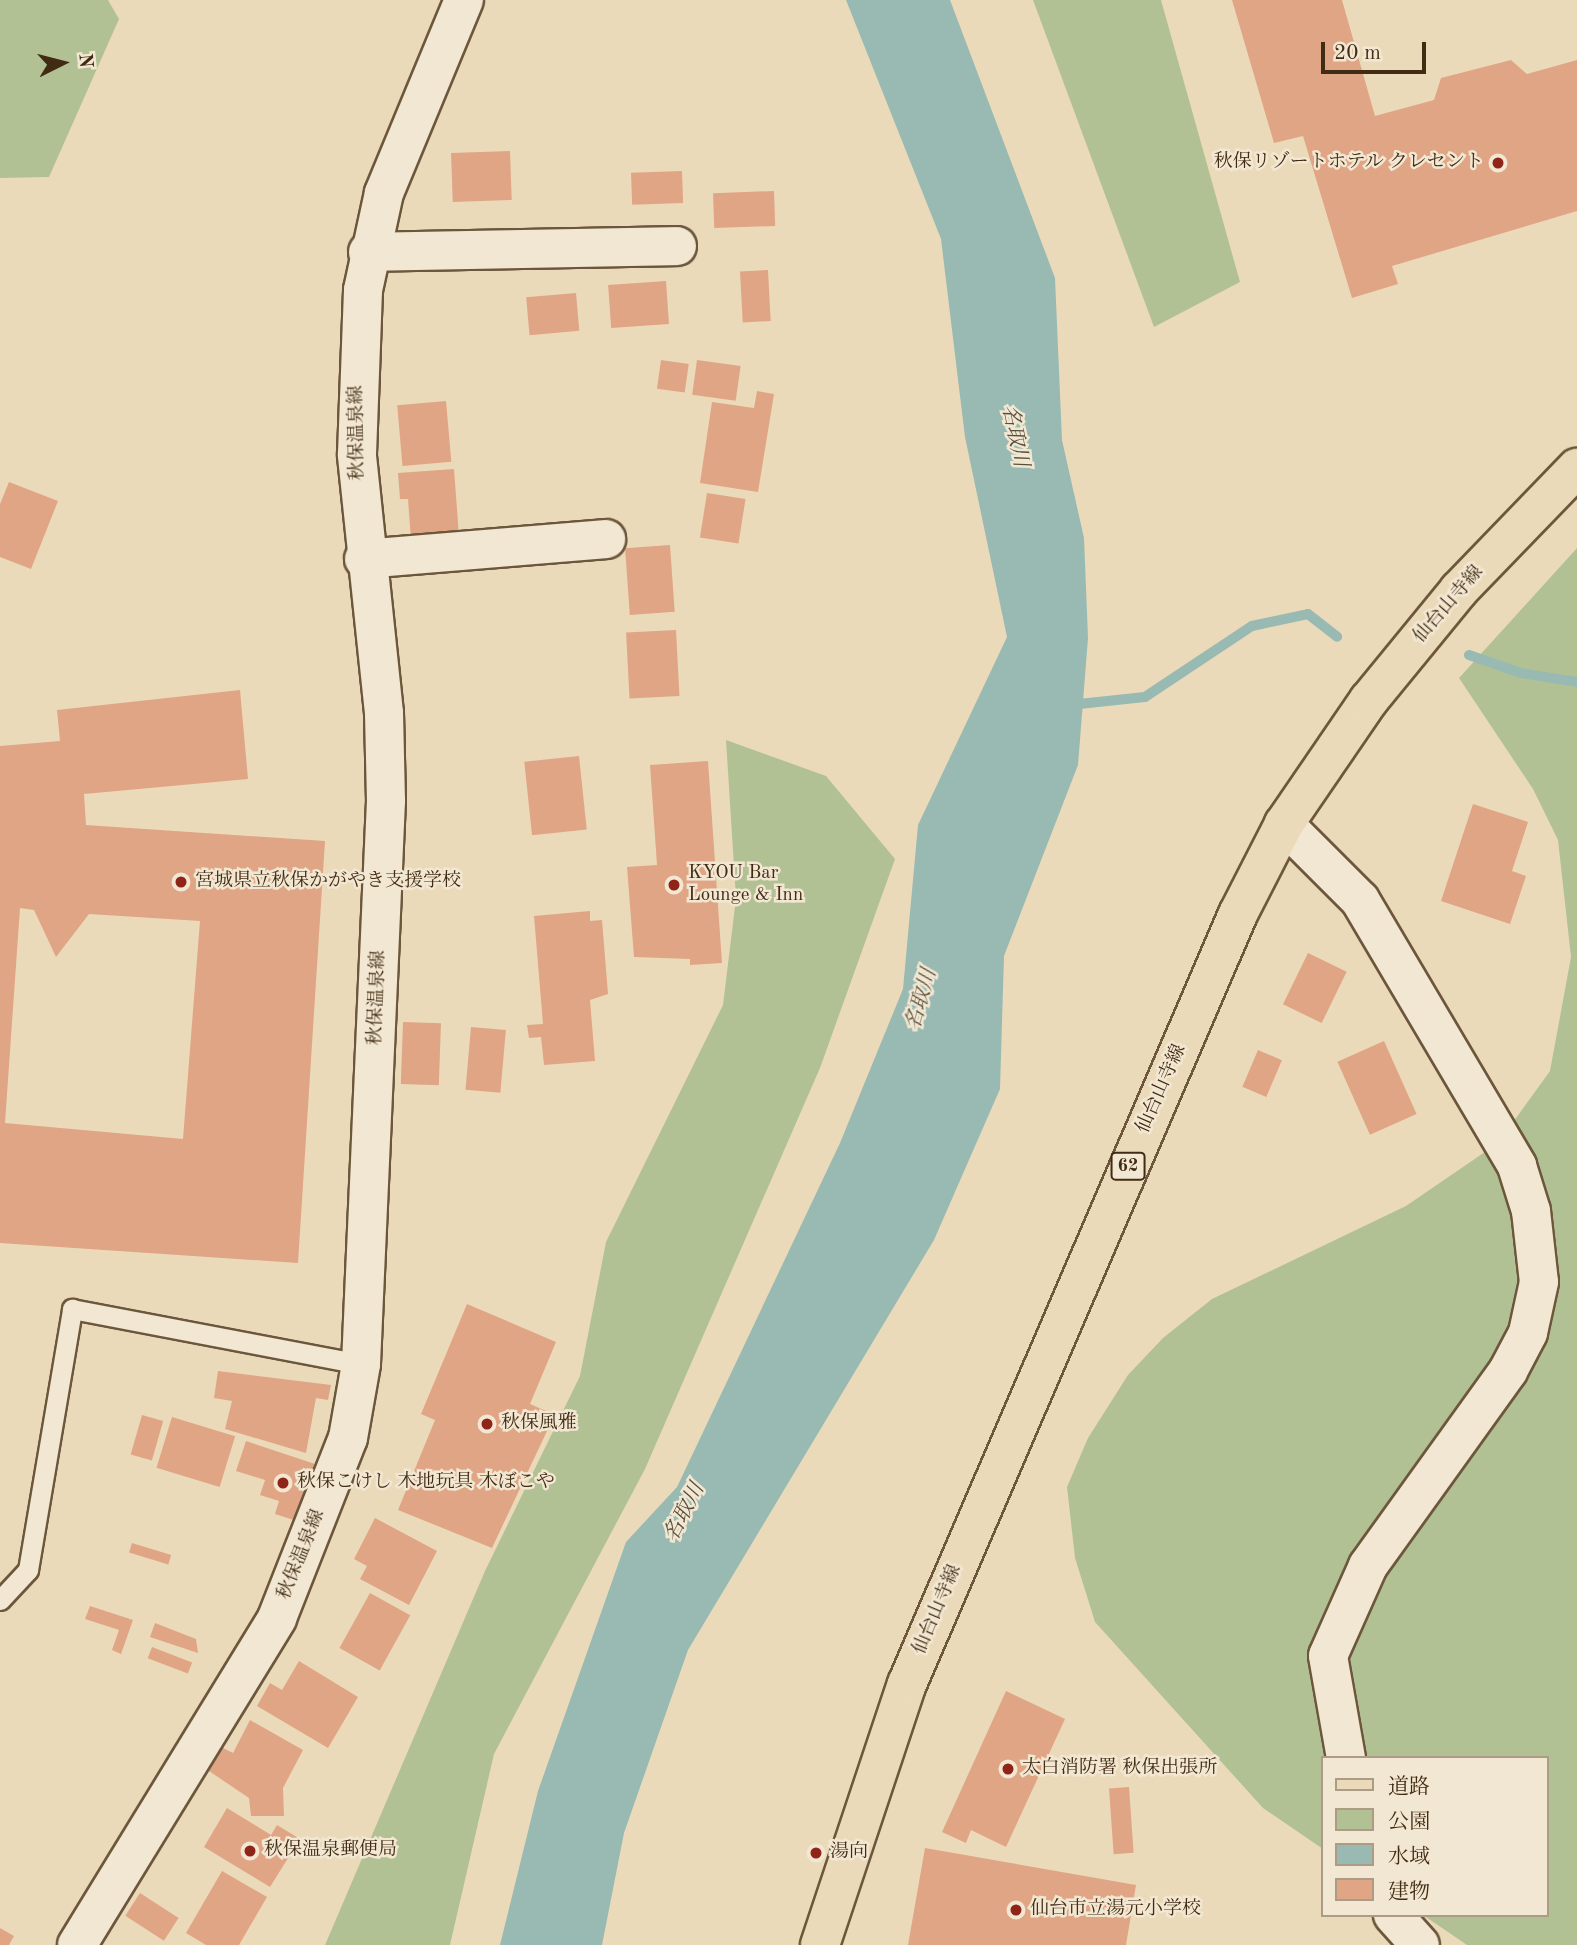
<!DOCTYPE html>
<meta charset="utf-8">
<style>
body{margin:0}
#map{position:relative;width:1577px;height:1945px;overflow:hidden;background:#ebdab9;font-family:"Old Standard TT","Noto Serif JP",serif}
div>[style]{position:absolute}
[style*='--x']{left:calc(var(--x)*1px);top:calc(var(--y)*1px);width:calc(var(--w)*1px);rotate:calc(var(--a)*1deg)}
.green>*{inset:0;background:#b2c194}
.water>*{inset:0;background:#98bab2}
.stream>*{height:10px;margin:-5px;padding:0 5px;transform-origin:5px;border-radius:5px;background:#98bab2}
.building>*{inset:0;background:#e0a585;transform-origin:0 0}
.roads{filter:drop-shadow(2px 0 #6c573c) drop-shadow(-2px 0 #6c573c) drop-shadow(0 2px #6c573c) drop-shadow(0 -2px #6c573c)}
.lane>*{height:19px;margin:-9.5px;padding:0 9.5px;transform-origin:9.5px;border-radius:9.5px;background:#f2e7d2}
.street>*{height:38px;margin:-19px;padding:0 19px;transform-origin:19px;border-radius:19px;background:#f2e7d2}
.secondary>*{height:38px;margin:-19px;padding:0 19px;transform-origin:19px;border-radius:19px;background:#f2e7d2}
.primary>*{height:38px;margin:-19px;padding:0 19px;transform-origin:19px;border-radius:19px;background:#ebdab9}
.dots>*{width:19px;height:19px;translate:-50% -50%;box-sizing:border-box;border:4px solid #f2e7d2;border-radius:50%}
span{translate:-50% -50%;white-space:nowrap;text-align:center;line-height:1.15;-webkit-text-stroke:5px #f2e7d2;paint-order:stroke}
.shield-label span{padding:2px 5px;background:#f2e7d2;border:2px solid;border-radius:5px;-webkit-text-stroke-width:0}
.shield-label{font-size:18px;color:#422b13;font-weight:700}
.poi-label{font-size:19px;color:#422b13}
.right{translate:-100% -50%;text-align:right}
.left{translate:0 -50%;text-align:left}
.street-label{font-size:19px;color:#422b13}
.water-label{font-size:21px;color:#584f3b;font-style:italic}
.legend{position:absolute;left:1321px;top:1756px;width:228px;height:161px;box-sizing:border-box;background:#f2e7d2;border:2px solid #ac9c86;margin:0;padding:9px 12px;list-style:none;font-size:21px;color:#422b13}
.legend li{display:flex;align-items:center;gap:14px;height:35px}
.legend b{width:35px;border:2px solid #ac9c86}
.north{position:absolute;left:28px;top:28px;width:70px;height:70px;-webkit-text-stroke:5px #f2e7d2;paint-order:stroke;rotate:84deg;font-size:19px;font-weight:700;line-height:28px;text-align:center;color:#422b13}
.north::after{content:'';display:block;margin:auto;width:24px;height:32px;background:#422b13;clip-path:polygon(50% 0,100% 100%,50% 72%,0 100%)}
.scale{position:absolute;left:1321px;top:42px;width:105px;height:32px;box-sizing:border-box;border:4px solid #422b13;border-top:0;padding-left:9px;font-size:21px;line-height:24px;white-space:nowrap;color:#422b13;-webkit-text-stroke:5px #f2e7d2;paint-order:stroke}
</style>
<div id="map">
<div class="green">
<div style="clip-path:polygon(0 0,108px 0,119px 19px,49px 177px,0 178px)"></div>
<div style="clip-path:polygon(1033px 0,1161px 0,1240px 282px,1154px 327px)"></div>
<div style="clip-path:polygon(1577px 548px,1577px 1945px,1467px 1945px,1423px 1915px,1547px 1915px,1547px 1758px,1323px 1758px,1323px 1849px,1263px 1808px,1095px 1622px,1075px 1558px,1067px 1487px,1088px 1438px,1128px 1375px,1163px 1338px,1212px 1299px,1406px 1206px,1498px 1143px,1550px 1071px,1571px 957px,1558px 840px,1533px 789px,1459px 678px)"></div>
<div style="clip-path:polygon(726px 740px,826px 776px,895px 859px,820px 1068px,645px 1469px,494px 1754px,450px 1945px,325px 1945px,485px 1571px,580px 1376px,606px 1242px,723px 1005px,736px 898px)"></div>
</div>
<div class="water">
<div style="clip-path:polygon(846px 0,950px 0,1055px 278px,1062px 440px,1084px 538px,1088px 638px,1078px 765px,1004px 956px,1000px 1089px,934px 1240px,688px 1650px,624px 1833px,602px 1945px,500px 1945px,538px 1791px,626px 1542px,677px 1487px,840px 1143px,903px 989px,918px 825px,1007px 637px,965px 437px,941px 239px)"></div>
</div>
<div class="stream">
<div style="--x:1469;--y:655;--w:55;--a:19.1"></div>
<div style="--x:1521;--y:673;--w:57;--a:9.1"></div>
<div style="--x:1070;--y:705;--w:75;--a:-6.1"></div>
<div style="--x:1145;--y:697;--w:128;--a:-33.6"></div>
<div style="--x:1252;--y:626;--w:57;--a:-12.1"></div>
<div style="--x:1308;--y:614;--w:37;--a:38"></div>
</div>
<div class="building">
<div style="clip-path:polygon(1232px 0,1342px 0,1375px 116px,1434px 100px,1441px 78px,1511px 60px,1527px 74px,1577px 60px,1577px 211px,1392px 266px,1398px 284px,1352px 298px,1303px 136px,1274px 143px)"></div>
<div style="left:510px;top:151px;width:49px;height:59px;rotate:88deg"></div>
<div style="left:682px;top:171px;width:32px;height:51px;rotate:88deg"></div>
<div style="left:774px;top:191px;width:35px;height:61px;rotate:88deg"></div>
<div style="left:768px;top:270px;width:51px;height:28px;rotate:87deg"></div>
<div style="left:666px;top:281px;width:43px;height:58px;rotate:86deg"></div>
<div style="left:576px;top:293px;width:38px;height:50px;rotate:85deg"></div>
<div style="left:661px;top:360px;width:28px;height:29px;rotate:8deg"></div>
<div style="left:697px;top:360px;width:44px;height:35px;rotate:8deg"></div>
<div style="clip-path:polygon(757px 391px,774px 394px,758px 492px,700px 483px,712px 402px,754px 408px)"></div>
<div style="left:446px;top:401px;width:61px;height:49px;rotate:85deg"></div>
<div style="clip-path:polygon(454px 469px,459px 536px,411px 540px,408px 499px,400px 499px,398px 473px)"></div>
<div style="clip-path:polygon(9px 482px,58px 501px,31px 569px,0 557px,0 504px)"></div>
<div style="left:707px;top:493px;width:39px;height:45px;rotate:9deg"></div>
<div style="left:670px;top:545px;width:67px;height:45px;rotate:86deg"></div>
<div style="left:676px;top:630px;width:66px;height:50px;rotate:87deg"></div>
<div style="clip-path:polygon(evenodd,240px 690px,248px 779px,84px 794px,86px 825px,325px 841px,298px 1263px,0 1243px,0 746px,60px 741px,57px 710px,240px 690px,20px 908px,34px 910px,56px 957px,89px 914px,200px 921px,183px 1139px,5px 1123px,20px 908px)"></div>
<div style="left:579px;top:756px;width:74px;height:55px;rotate:84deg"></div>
<div style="clip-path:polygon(708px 761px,722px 963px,690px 965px,690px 959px,634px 957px,627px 867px,657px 865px,650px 765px)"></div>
<div style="clip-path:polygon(1473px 804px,1528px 822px,1512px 871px,1526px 876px,1510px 924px,1441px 901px)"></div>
<div style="clip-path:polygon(590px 911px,590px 921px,602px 920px,608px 994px,590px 1000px,595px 1061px,544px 1065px,541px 1037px,529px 1038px,527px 1025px,543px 1024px,534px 916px)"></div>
<div style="left:1308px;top:953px;width:43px;height:57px;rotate:26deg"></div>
<div style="left:403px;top:1022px;width:38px;height:62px;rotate:2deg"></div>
<div style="left:471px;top:1027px;width:35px;height:63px;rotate:5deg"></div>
<div style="left:1384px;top:1041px;width:80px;height:51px;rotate:66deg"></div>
<div style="left:1258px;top:1050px;width:26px;height:40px;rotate:23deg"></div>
<div style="clip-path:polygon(467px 1304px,556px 1342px,530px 1404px,546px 1411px,539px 1428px,547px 1431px,492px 1548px,398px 1510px,435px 1420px,421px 1414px)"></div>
<div style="clip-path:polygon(218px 1371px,331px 1385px,328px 1400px,316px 1398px,306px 1453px,225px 1429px,232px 1401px,214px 1398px)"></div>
<div style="left:142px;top:1415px;width:22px;height:41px;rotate:16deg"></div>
<div style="left:172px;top:1417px;width:66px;height:53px;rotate:17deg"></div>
<div style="clip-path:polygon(246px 1441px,315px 1464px,297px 1521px,275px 1514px,279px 1501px,260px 1495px,265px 1480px,236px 1471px)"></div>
<div style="clip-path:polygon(375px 1518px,437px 1551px,409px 1605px,360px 1579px,367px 1566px,354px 1559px)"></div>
<div style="left:132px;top:1543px;width:41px;height:10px;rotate:17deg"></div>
<div style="left:370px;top:1593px;width:46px;height:63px;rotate:29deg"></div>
<div style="clip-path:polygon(90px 1606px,133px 1620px,121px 1654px,112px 1650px,119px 1630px,85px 1619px)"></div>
<div style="clip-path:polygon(155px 1623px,196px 1639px,198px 1653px,150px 1637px)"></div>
<div style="left:152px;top:1647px;width:43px;height:12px;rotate:21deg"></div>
<div style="clip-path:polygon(299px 1661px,358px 1697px,328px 1748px,257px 1706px,270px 1683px,282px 1690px)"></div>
<div style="clip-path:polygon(1006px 1691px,1065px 1719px,1006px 1847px,971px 1830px,966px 1843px,942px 1832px)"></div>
<div style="clip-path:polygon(250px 1720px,303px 1750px,283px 1788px,284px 1816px,251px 1816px,249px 1798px,206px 1769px,219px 1746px,233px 1753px)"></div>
<div style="left:1129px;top:1787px;width:66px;height:20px;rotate:86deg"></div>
<div style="clip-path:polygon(227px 1808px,271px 1835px,277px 1825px,300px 1839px,270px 1887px,204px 1847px)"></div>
<div style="clip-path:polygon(925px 1848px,1136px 1885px,1126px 1945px,908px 1945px)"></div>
<div style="clip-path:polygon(222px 1871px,267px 1897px,239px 1945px,206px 1945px,186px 1933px)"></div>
<div style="left:140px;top:1893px;width:46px;height:27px;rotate:33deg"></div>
<div style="clip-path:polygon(0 1928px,14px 1936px,9px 1945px,0 1945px)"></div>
</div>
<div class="roads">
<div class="lane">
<div style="--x:0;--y:1600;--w:41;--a:-47"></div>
<div style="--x:28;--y:1570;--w:265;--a:-80.4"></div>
<div style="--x:72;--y:1309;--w:294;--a:10.8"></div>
</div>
<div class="street">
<div style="--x:368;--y:252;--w:309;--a:-1.1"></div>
<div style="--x:364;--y:559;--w:243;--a:-4.7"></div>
<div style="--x:1284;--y:824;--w:107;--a:45"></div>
<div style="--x:1360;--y:900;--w:309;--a:59.4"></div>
<div style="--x:1517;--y:1166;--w:47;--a:72.7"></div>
<div style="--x:1531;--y:1211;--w:71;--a:83.6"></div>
<div style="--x:1539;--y:1282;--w:52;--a:102.2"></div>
<div style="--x:1528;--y:1333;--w:43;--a:117.8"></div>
<div style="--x:1508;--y:1371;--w:240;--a:125.7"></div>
<div style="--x:1368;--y:1566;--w:98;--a:114"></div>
<div style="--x:1328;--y:1656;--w:104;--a:80"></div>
<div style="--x:1393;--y:1915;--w:40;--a:48"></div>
</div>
<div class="secondary">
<div style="--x:77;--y:1945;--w:383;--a:-58.5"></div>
<div style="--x:277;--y:1618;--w:193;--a:-68.5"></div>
<div style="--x:348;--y:1438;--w:75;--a:-80"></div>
<div style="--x:361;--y:1364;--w:564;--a:-87.46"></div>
<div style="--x:386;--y:801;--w:88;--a:-91.3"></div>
<div style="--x:384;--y:713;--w:260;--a:-96"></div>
<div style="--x:357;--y:454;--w:164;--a:-87.9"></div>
<div style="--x:363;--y:290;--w:99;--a:-77.8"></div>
<div style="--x:384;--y:193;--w:209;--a:-67.5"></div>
</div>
<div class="primary">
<div style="--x:820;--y:1945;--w:275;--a:-71.6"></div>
<div style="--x:907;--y:1684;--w:838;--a:-66.74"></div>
<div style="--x:1238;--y:914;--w:101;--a:-62.9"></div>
<div style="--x:1284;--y:824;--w:150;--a:-55.6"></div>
<div style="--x:1369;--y:700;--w:142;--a:-50.7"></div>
<div style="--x:1459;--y:590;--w:170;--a:-46"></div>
</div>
</div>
<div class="dots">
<div style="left:1498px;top:163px;background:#8f2418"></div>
<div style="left:181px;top:882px;background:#8f2418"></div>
<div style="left:674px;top:885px;background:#8f2418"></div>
<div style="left:487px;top:1424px;background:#8f2418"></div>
<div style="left:283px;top:1483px;background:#8f2418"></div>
<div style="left:1008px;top:1769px;background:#8f2418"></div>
<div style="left:250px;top:1851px;background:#8f2418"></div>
<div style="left:816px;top:1853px;background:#8f2418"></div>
<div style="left:1016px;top:1910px;background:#8f2418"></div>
</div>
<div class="shield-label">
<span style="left:1128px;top:1166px">62</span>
</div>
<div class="poi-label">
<span class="right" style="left:1484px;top:163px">秋保リゾートホテル クレセント</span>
<span class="left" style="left:688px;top:885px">KYOU Bar<br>Lounge &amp; Inn</span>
<span class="left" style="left:195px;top:882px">宮城県立秋保かがやき支援学校</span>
<span class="left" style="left:501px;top:1424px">秋保風雅</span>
<span class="left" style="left:297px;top:1483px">秋保こけし 木地玩具 木ぼこや</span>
<span class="left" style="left:1022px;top:1769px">太白消防署 秋保出張所</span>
<span class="left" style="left:264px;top:1851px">秋保温泉郵便局</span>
<span class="left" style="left:830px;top:1853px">湯向</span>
<span class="left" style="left:1030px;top:1910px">仙台市立湯元小学校</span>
</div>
<div class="street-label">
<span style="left:358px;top:433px;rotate:-91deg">秋保温泉線</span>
<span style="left:1449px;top:605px;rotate:-49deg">仙台山寺線</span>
<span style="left:378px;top:998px;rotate:-88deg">秋保温泉線</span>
<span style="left:1162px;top:1089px;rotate:-66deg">仙台山寺線</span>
<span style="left:302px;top:1555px;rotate:-68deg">秋保温泉線</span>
<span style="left:938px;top:1610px;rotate:-67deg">仙台山寺線</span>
</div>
<div class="water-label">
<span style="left:1014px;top:436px;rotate:78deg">名取川</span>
<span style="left:922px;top:1000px;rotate:-74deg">名取川</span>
<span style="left:685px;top:1513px;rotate:-63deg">名取川</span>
</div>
<ul class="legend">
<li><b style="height:9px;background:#ebdab9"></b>道路</li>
<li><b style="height:19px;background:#b2c194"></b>公園</li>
<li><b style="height:19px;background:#98bab2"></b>水域</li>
<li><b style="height:19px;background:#e0a585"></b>建物</li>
</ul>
<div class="north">N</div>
<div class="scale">20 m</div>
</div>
